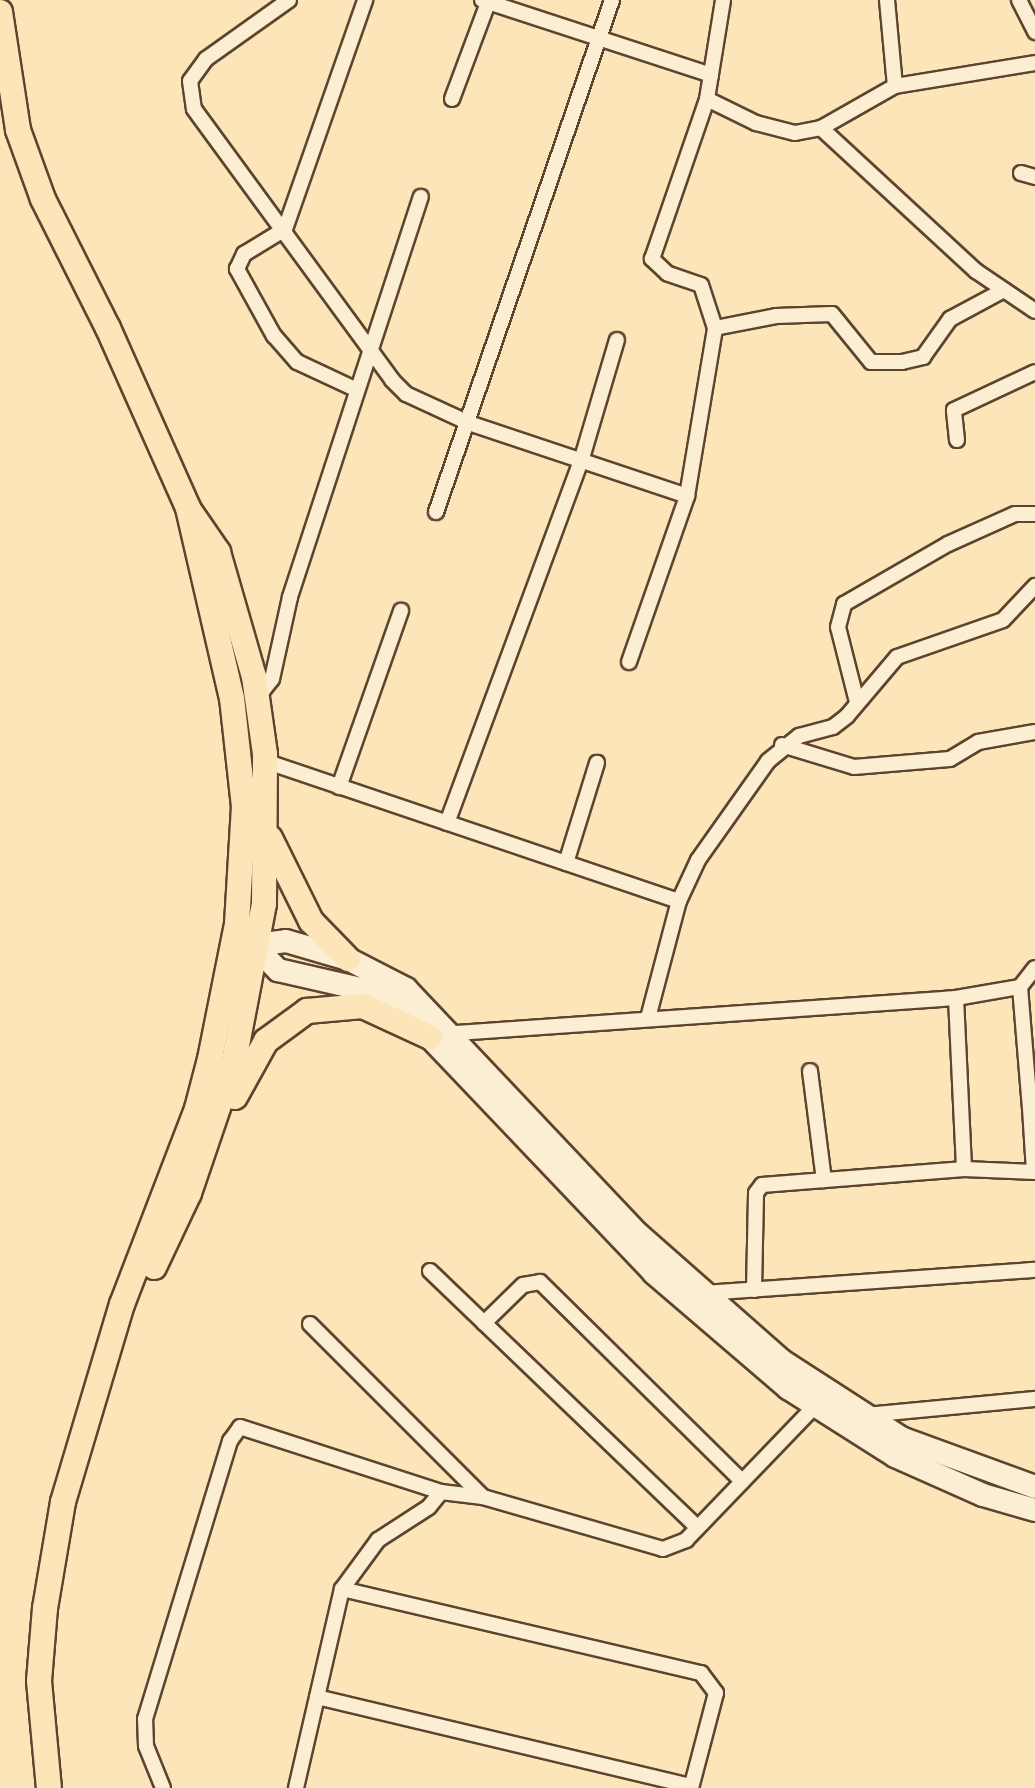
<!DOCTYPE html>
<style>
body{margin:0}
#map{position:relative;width:1035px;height:1788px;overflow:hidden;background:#fbe5b9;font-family:"Libre Bodoni",serif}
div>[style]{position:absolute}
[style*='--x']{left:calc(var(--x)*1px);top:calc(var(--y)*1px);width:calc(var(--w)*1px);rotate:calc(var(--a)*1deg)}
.roads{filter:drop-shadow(2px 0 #5d442e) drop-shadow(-2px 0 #5d442e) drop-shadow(0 2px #5d442e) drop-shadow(0 -2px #5d442e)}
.street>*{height:14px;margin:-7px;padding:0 7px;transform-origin:7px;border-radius:7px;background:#fceed2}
.secondary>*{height:22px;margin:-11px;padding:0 11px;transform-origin:11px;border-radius:11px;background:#fceed2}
.primary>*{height:24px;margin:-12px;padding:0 12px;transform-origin:12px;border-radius:12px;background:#fbe5b9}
span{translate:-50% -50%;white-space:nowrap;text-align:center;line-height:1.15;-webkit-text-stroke:8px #fceed2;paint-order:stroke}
</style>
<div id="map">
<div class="roads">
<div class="street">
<div style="--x:289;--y:0;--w:102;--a:144.6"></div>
<div style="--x:206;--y:59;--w:27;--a:126"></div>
<div style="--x:190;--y:81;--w:28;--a:82"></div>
<div style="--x:194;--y:109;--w:336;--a:53.8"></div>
<div style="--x:392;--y:380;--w:20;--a:45"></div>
<div style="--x:406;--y:394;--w:69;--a:24.7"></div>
<div style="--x:469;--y:423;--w:230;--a:18.5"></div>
<div style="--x:482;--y:0;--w:241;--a:18.1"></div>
<div style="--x:887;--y:0;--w:86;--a:84.7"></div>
<div style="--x:1019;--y:0;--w:36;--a:63"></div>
<div style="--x:452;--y:99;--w:106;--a:-69.5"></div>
<div style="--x:707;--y:99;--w:55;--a:26.1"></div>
<div style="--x:756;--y:123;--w:40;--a:14.4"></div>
<div style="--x:795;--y:133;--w:26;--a:-11"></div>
<div style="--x:821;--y:128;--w:85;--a:-29.6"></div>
<div style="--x:895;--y:86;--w:142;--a:-9.3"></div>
<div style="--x:821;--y:128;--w:211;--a:42.7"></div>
<div style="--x:976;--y:271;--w:71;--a:34.1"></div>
<div style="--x:1021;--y:173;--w:15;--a:16"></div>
<div style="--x:715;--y:328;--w:62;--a:-11.1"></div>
<div style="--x:776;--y:316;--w:56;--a:-2"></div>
<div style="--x:832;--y:314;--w:62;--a:50.9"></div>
<div style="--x:871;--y:362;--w:31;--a:0"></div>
<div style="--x:902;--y:362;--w:22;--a:-13"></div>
<div style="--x:923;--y:357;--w:47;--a:-54.6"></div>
<div style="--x:950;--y:319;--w:61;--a:-28.2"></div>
<div style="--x:355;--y:389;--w:64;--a:-155"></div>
<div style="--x:297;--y:362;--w:35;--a:-131"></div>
<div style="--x:274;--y:336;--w:77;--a:-118.9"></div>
<div style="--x:237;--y:269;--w:17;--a:-65"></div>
<div style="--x:244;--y:254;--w:48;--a:-31.4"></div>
<div style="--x:285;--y:229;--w:243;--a:-70.7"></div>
<div style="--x:957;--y:440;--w:30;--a:-96"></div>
<div style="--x:954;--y:410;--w:89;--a:-25.1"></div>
<div style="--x:436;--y:512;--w:541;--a:-71.03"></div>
<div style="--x:629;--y:662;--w:176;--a:-70.7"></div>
<div style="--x:687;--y:496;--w:170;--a:-80.5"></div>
<div style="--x:715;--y:328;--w:45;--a:-108"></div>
<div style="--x:701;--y:285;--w:36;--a:-161"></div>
<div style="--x:667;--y:273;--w:21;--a:-137"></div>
<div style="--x:652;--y:259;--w:169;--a:-71"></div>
<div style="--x:707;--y:99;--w:100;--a:-80.8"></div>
<div style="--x:257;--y:698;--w:24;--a:-52"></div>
<div style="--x:272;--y:679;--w:84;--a:-77.6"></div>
<div style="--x:290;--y:597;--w:421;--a:-71.9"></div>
<div style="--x:857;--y:702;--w:77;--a:-104.2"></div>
<div style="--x:838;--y:627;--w:24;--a:-75"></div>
<div style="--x:844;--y:604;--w:120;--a:-30"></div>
<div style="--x:948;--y:544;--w:73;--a:-24.1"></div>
<div style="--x:1015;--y:514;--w:20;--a:0"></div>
<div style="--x:782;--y:745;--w:75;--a:17"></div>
<div style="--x:854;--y:767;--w:96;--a:-4.8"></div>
<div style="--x:950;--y:759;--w:33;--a:-31"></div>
<div style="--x:978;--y:742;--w:58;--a:-10"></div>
<div style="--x:265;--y:761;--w:437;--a:18.7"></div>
<div style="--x:339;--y:787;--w:187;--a:-70.6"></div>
<div style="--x:447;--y:823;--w:389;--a:-69.7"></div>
<div style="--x:582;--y:458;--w:123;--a:-73.5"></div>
<div style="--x:566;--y:863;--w:105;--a:-72.8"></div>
<div style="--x:1020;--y:987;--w:121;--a:85.3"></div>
<div style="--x:1030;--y:1108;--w:5;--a:-11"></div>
<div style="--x:956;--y:998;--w:171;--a:87.3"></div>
<div style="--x:648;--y:1018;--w:121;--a:-75.2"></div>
<div style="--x:679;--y:901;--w:45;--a:-65.1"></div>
<div style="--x:698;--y:860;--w:121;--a:-54.7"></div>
<div style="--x:768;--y:761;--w:40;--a:-39"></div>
<div style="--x:799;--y:736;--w:35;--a:-15"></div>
<div style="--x:833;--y:727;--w:18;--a:-38"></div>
<div style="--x:847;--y:716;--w:77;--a:-49.7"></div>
<div style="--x:897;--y:657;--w:112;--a:-19.2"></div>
<div style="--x:1003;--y:620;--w:47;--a:-46.7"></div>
<div style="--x:442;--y:1034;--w:515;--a:-4.01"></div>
<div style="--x:956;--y:998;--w:65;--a:-9.8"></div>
<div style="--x:1020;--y:987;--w:24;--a:-52"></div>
<div style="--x:810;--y:1071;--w:110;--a:82.7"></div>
<div style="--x:1030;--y:1108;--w:64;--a:86.4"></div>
<div style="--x:430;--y:1271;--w:370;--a:43.8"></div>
<div style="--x:754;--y:1290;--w:97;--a:-88.8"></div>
<div style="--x:756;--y:1193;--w:10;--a:-53"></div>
<div style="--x:762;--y:1185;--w:203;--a:-4.5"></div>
<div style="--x:964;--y:1169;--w:71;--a:2.4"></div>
<div style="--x:704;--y:1293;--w:332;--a:-4"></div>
<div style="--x:484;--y:1323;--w:54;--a:-44.3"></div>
<div style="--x:523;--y:1285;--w:17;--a:-10"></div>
<div style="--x:540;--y:1282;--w:284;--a:44.6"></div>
<div style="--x:310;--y:1324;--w:245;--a:45"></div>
<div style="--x:865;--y:1415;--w:171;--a:-5.4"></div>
<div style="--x:441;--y:1492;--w:19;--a:129"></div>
<div style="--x:429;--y:1507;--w:61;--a:147.1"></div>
<div style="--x:378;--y:1540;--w:61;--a:126.3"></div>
<div style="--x:342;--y:1589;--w:369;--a:13.2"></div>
<div style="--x:701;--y:1673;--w:25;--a:53"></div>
<div style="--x:716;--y:1693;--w:98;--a:104.7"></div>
<div style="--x:317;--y:1697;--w:384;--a:13.4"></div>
<div style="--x:163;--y:1788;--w:45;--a:-112"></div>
<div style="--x:146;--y:1746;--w:27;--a:-92"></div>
<div style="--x:145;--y:1719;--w:291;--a:-73"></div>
<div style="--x:230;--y:1441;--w:17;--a:-54"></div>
<div style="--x:240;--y:1427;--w:211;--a:17.9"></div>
<div style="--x:441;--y:1492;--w:42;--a:6.8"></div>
<div style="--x:483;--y:1497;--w:187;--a:16.1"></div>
<div style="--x:663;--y:1549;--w:25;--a:-21"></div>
<div style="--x:686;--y:1540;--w:192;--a:-46.1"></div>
<div style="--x:296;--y:1788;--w:204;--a:-77"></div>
</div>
<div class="secondary">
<div style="--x:247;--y:938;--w:45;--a:45.9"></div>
<div style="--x:278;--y:970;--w:98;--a:12.9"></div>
<div style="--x:374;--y:992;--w:31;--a:29"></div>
<div style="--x:401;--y:1007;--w:367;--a:46.4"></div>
<div style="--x:654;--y:1273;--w:177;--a:40.6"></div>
<div style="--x:788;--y:1388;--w:127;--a:32.4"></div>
<div style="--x:895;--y:1456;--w:96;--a:23.9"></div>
<div style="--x:983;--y:1495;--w:54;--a:16.1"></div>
<div style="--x:245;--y:957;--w:22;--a:-36"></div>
<div style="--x:263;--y:944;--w:23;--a:-7"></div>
<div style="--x:286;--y:941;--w:65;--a:16.2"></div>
<div style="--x:348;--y:959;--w:65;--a:27.3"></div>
<div style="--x:406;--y:989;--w:337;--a:46.6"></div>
<div style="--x:638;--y:1234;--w:192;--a:41.4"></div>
<div style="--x:782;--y:1361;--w:142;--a:32.9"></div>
<div style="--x:901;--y:1438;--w:143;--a:20.1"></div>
</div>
<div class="primary">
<div style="--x:0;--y:12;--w:119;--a:81.3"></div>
<div style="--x:18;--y:130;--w:73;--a:70.1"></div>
<div style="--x:43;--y:199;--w:144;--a:63.3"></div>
<div style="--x:108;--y:328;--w:197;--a:66"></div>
<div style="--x:188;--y:508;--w:195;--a:77"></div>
<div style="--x:232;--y:698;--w:109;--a:83.7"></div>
<div style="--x:244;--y:806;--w:118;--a:93.4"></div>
<div style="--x:237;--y:924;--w:138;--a:101.3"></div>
<div style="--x:210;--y:1059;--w:52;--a:104.6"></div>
<div style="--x:197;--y:1109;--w:209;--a:111"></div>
<div style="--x:122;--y:1304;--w:207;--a:106.6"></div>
<div style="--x:63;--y:1502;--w:108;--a:99.6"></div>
<div style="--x:45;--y:1608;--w:73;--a:94.7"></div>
<div style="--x:39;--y:1681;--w:107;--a:84.7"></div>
<div style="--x:270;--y:838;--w:93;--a:63.7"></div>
<div style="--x:311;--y:921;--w:53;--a:45.8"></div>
<div style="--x:235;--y:1097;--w:64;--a:-61"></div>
<div style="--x:266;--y:1041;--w:51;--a:-36.2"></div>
<div style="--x:307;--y:1011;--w:56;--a:-5.1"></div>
<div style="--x:363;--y:1006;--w:74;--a:24.8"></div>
<div style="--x:154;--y:1267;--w:82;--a:-64.7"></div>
<div style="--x:189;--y:1193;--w:139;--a:-71.2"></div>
<div style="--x:234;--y:1061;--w:160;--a:-79.2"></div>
<div style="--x:264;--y:904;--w:150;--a:-89.6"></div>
<div style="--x:265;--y:754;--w:78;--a:-98.1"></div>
<div style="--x:254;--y:677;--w:130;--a:-106.1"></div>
<div style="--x:218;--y:552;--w:51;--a:-124.6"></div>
</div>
</div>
</div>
